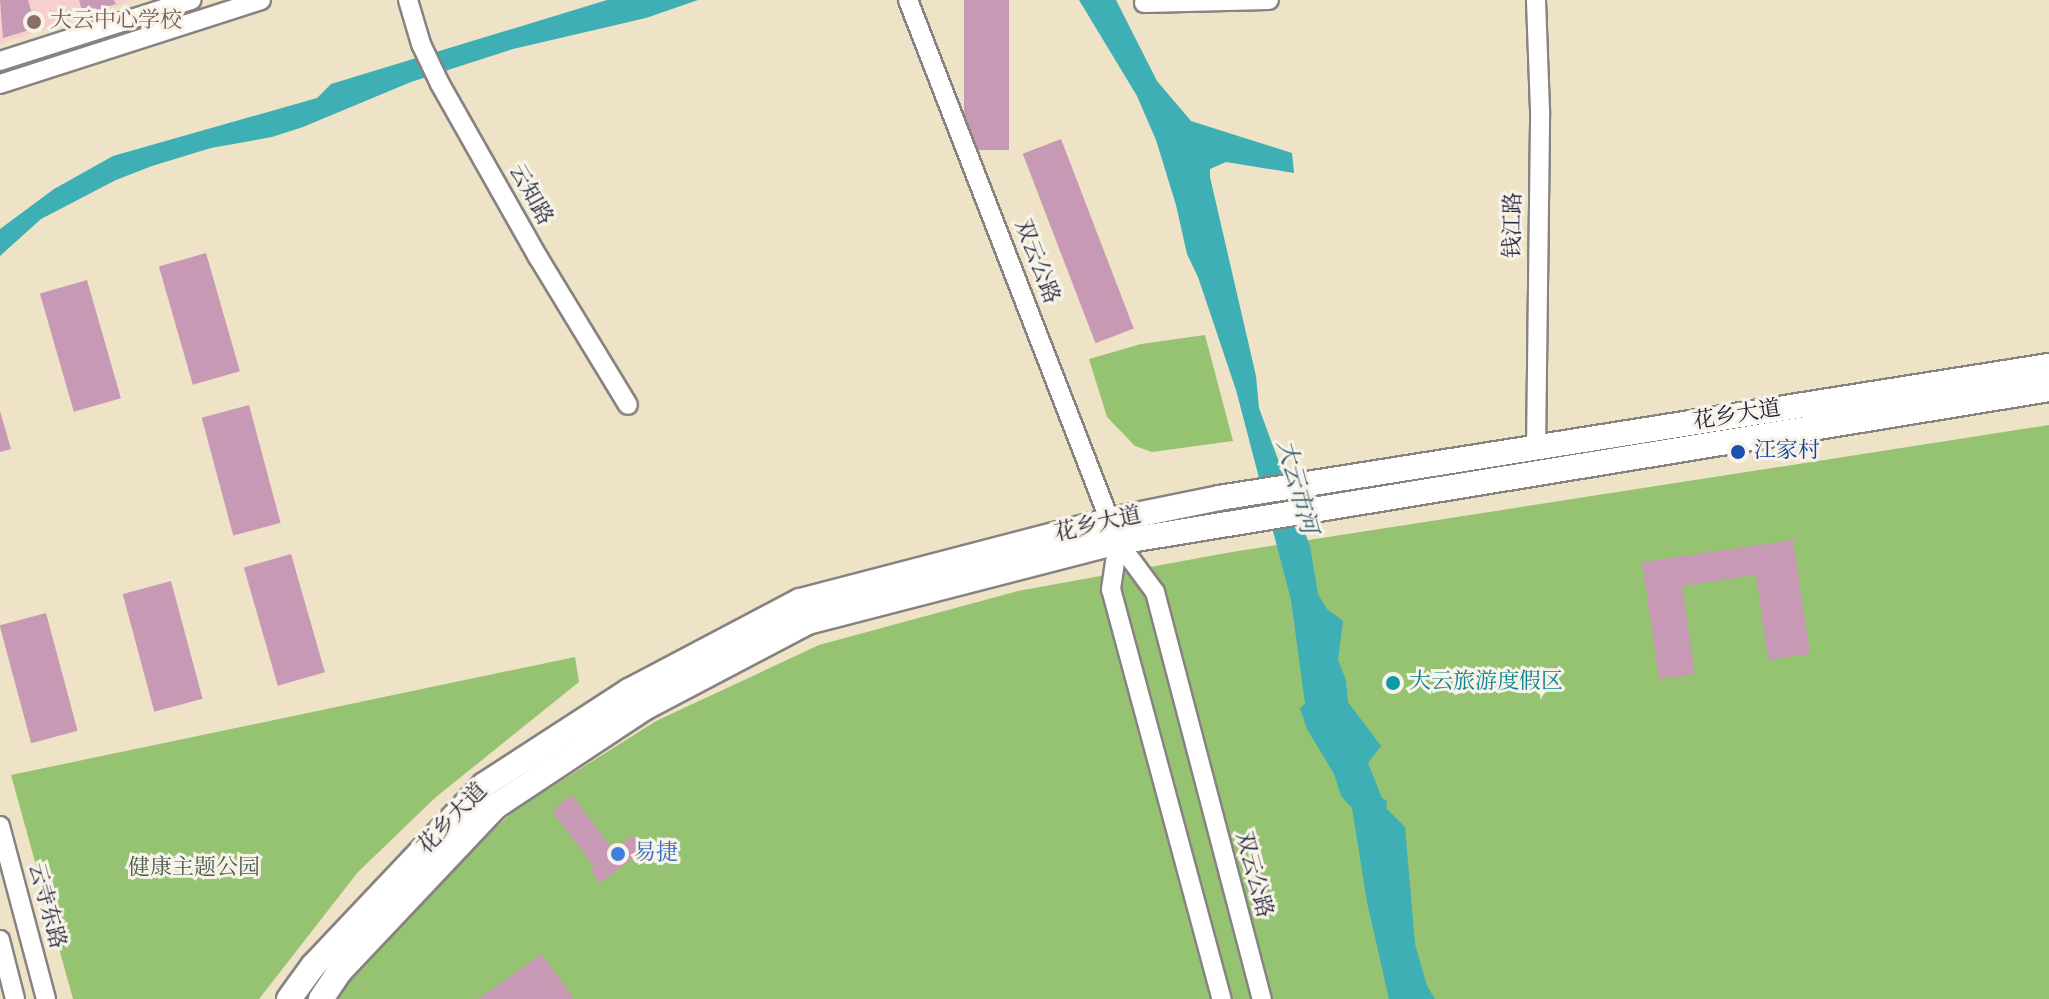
<!DOCTYPE html>
<meta charset="utf-8">
<style>
body{margin:0}
#map{position:relative;width:2049px;height:999px;overflow:hidden;background:#efe3c7;font-family:"IM FELL English","Noto Serif SC",serif}
div>[style]{position:absolute}
[style*='--x']{left:calc(var(--x)*1px);top:calc(var(--y)*1px);width:calc(var(--w)*1px);rotate:calc(var(--a)*1deg)}
.built>*{inset:0;background:#f7d0ce}
.green>*{inset:0;background:#95c372}
.water>*{inset:0;background:#3dafb5}
.building>*{inset:0;background:#c899b5;transform-origin:0 0}
.roads{filter:drop-shadow(2px 0 #888281) drop-shadow(-2px 0 #888281) drop-shadow(0 2px #888281) drop-shadow(0 -2px #888281)}
.minor>*{height:18px;margin:-9px;padding:0 9px;transform-origin:9px;border-radius:9px;background:#fff}
.major>*{height:24px;margin:-12px;padding:0 12px;transform-origin:12px;border-radius:12px;background:#fff}
.dots>*{width:22px;height:22px;translate:-50% -50%;box-sizing:border-box;border:4px solid #f7f3e8;border-radius:50%}
span{translate:-50% -50%;white-space:nowrap;text-align:center;line-height:1.15;-webkit-text-stroke:6px #f7f3e8;paint-order:stroke}
.education-label{font-size:22px;color:#785e54}
.left{translate:0 -50%;text-align:left}
.street-label{font-size:22px;color:#22223b}
.transit-label{font-size:22px;color:#164399}
.culture-label{font-size:22px;color:#0d838f}
.shop-label{font-size:22px;color:#366cbe}
.park-label{font-size:22px;color:#4a5a4e}
.water-label{font-size:24px;color:#2d5a6c;font-style:italic}
</style>
<div id="map">
<div class="built">
<div style="clip-path:polygon(0 0,135px 0,0 44px)"></div>
</div>
<div class="green">
<div style="clip-path:polygon(1205px 335px,1233px 441px,1152px 452px,1135px 446px,1107px 417px,1089px 359px,1141px 344px)"></div>
<div style="clip-path:polygon(2049px 425px,2049px 999px,330px 999px,456px 863px,515px 810px,656px 721px,819px 645px,1018px 591px,1232px 552px)"></div>
<div style="clip-path:polygon(575px 657px,579px 682px,436px 797px,358px 872px,259px 999px,73px 999px,11px 775px)"></div>
</div>
<div class="water">
<div style="clip-path:polygon(607px 0,698px 0,646px 18px,513px 49px,411px 82px,303px 127px,272px 137px,211px 148px,152px 166px,116px 180px,41px 219px,0 256px,0 229px,54px 189px,113px 156px,317px 98px,331px 84px)"></div>
<div style="clip-path:polygon(1079px 0,1116px 0,1157px 81px,1191px 121px,1292px 153px,1294px 173px,1226px 162px,1210px 169px,1210px 177px,1256px 376px,1259px 408px,1310px 546px,1318px 594px,1327px 609px,1343px 621px,1338px 660px,1346px 680px,1348px 702px,1381px 746px,1368px 763px,1382px 798px,1387px 801px,1386px 808px,1405px 827px,1415px 944px,1427px 986px,1435px 999px,1389px 999px,1367px 902px,1352px 808px,1341px 796px,1334px 774px,1307px 729px,1300px 708px,1305px 704px,1291px 600px,1236px 390px,1198px 277px,1187px 254px,1176px 205px,1156px 140px,1137px 96px)"></div>
</div>
<div class="building">
<div style="clip-path:polygon(0 0,28px 0,36px 28px,3px 38px)"></div>
<div style="clip-path:polygon(79px 0,114px 0,116px 4px,83px 14px)"></div>
<div style="left:964px;top:0;width:45px;height:150px"></div>
<div style="left:1061px;top:139px;width:203px;height:41px;rotate:69deg"></div>
<div style="left:206px;top:253px;width:123px;height:49px;rotate:74deg"></div>
<div style="left:87px;top:280px;width:123px;height:49px;rotate:74deg"></div>
<div style="left:249px;top:405px;width:122px;height:49px;rotate:75deg"></div>
<div style="clip-path:polygon(0 411px,11px 449px,0 452px)"></div>
<div style="clip-path:polygon(1793px 540px,1810px 654px,1768px 660px,1756px 575px,1682px 586px,1695px 674px,1659px 679px,1642px 562px)"></div>
<div style="left:291px;top:554px;width:123px;height:49px;rotate:74deg"></div>
<div style="left:171px;top:581px;width:122px;height:50px;rotate:75deg"></div>
<div style="left:46px;top:613px;width:122px;height:48px;rotate:75deg"></div>
<div style="clip-path:polygon(572px 795px,613px 850px,633px 835px,644px 850px,600px 883px,591px 871px,595px 868px,552px 811px)"></div>
<div style="clip-path:polygon(542px 954px,574px 999px,478px 999px)"></div>
</div>
<div class="roads">
<div class="minor">
<div style="--x:408;--y:0;--w:46;--a:73.5"></div>
<div style="--x:421;--y:44;--w:44;--a:64.6"></div>
<div style="--x:440;--y:84;--w:199;--a:60.5"></div>
<div style="--x:538;--y:257;--w:173;--a:58.7"></div>
<div style="--x:908;--y:0;--w:581;--a:68.82"></div>
<div style="--x:1118;--y:542;--w:62;--a:53.5"></div>
<div style="--x:1155;--y:592;--w:421;--a:75.3"></div>
<div style="--x:1144;--y:3;--w:125;--a:-1.4"></div>
<div style="--x:0;--y:61;--w:201;--a:-17.7"></div>
<div style="--x:0;--y:84;--w:274;--a:-17.8"></div>
<div style="--x:1536;--y:450;--w:340;--a:-89.3"></div>
<div style="--x:1540;--y:110;--w:110;--a:-92.1"></div>
<div style="--x:1118;--y:542;--w:48;--a:98.5"></div>
<div style="--x:1111;--y:589;--w:425;--a:74.9"></div>
<div style="--x:0;--y:826;--w:179;--a:75.1"></div>
<div style="--x:0;--y:940;--w:61;--a:75.7"></div>
</div>
<div class="major">
<div style="--x:289;--y:999;--w:41;--a:-54"></div>
<div style="--x:313;--y:966;--w:249;--a:-46.6"></div>
<div style="--x:484;--y:785;--w:173;--a:-33"></div>
<div style="--x:629;--y:691;--w:193;--a:-27.8"></div>
<div style="--x:800;--y:601;--w:321;--a:-14.6"></div>
<div style="--x:1111;--y:520;--w:110;--a:-11.5"></div>
<div style="--x:1219;--y:498;--w:840;--a:-9.04"></div>
<div style="--x:321;--y:999;--w:34;--a:-56"></div>
<div style="--x:340;--y:971;--w:227;--a:-46.6"></div>
<div style="--x:496;--y:806;--w:178;--a:-33.5"></div>
<div style="--x:644;--y:708;--w:185;--a:-27.7"></div>
<div style="--x:808;--y:622;--w:320;--a:-14.5"></div>
<div style="--x:1118;--y:542;--w:943;--a:-9.33"></div>
</div>
</div>
<div class="dots">
<div style="left:34px;top:22px;background:#8d6e63"></div>
<div style="left:1738px;top:452px;background:#1a4fb4"></div>
<div style="left:1393px;top:683px;background:#0f9aa8"></div>
<div style="left:618px;top:854px;background:#3f7fe0"></div>
</div>
<div class="education-label">
<span class="left" style="left:50px;top:22px">大云中心学校</span>
</div>
<div class="street-label">
<span style="left:530px;top:195px;rotate:61deg">云知路</span>
<span style="left:1514px;top:225px;rotate:-89deg">钱江路</span>
<span style="left:1036px;top:262px;rotate:69deg">双云公路</span>
<span style="left:1737px;top:416px;rotate:-9deg">花乡大道</span>
<span style="left:1098px;top:525px;rotate:-13deg">花乡大道</span>
<span style="left:453px;top:819px;rotate:-46deg">花乡大道</span>
<span style="left:1253px;top:875px;rotate:75deg">双云公路</span>
<span style="left:46px;top:906px;rotate:75deg">云寺东路</span>
</div>
<div class="transit-label">
<span class="left" style="left:1754px;top:452px">江家村</span>
</div>
<div class="culture-label">
<span class="left" style="left:1409px;top:683px">大云旅游度假区</span>
</div>
<div class="shop-label">
<span class="left" style="left:634px;top:854px">易捷</span>
</div>
<div class="park-label">
<span style="left:194px;top:869px">健康主题公园</span>
</div>
<div class="water-label">
<span style="left:1296px;top:487px;rotate:75deg">大云市河</span>
</div>
</div>
